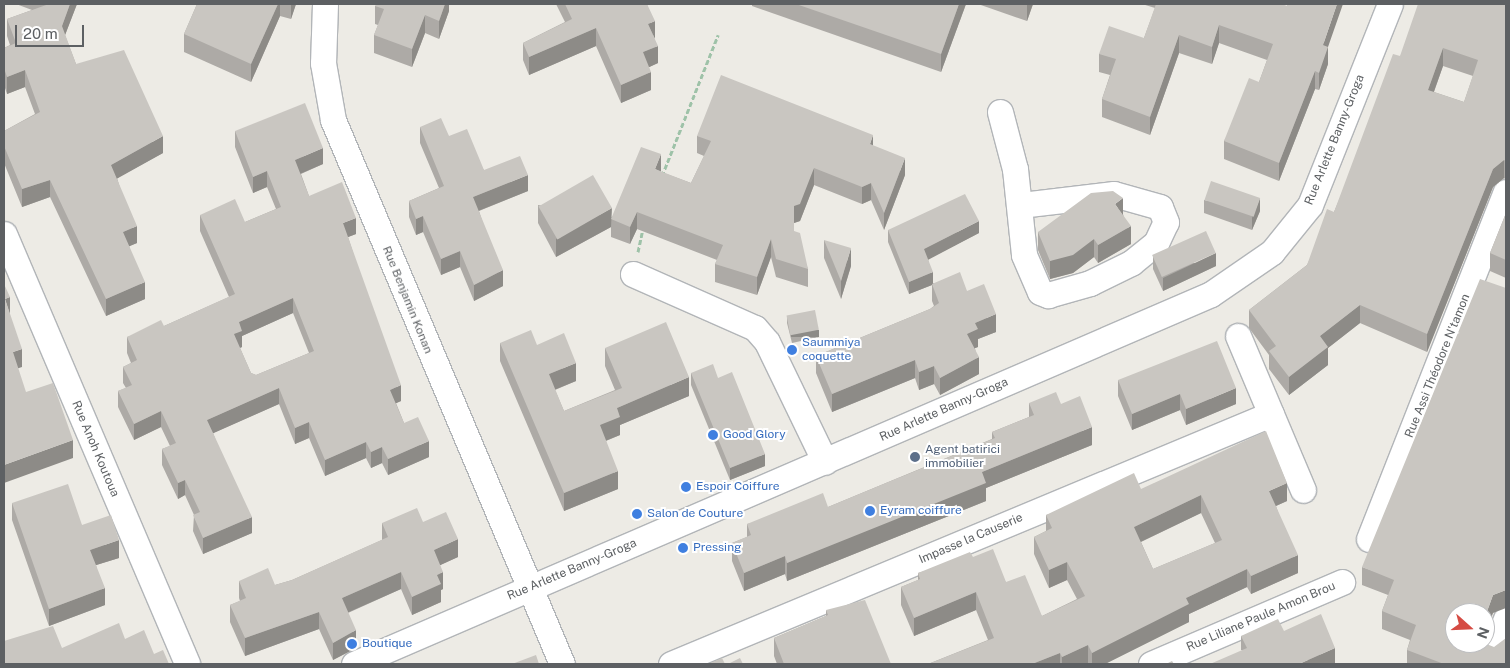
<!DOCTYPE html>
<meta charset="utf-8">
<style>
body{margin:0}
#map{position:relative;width:1510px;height:668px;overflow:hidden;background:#edebe5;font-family:"Public Sans",sans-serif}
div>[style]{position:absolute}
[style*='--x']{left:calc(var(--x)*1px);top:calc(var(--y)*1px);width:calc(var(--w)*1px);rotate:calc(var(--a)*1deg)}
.path>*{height:3px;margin-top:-1.5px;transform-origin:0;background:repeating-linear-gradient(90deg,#9ec2a8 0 5px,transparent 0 7.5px)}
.roads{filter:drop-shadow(1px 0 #b2b5b8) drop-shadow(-1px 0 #b2b5b8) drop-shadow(0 1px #b2b5b8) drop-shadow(0 -1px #b2b5b8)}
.minor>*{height:25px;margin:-12.5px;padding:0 12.5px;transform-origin:12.5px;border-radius:12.5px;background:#fff}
.wall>*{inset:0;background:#adaaa6}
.shaded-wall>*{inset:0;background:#8d8b87;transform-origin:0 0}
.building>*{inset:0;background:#c9c6c1;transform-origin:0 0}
.dots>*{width:14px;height:14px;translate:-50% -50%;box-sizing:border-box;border:2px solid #fff;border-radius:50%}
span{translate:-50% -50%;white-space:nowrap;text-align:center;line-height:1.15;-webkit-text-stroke:4px #fff;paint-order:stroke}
.street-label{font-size:12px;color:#5d6063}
.shop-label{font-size:12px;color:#366cbe}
.left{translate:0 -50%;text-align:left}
.service-label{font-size:12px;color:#4e5e75}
.frame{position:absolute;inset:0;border:5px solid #5d6063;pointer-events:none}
.north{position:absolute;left:1445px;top:603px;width:50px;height:50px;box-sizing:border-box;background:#fff;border:1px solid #bebfc1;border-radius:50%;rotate:110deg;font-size:14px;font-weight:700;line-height:20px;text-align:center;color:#5d6063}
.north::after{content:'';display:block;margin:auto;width:18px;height:22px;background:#d54b43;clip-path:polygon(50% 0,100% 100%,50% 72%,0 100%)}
.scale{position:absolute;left:15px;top:25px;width:69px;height:22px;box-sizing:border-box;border:2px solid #5d6063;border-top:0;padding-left:6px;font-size:15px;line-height:18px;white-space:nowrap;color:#5d6063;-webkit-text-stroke:4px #fff;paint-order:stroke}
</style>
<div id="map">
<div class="path">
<div style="--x:662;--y:176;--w:152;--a:-68.3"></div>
<div style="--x:638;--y:252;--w:24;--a:-78"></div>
</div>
<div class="roads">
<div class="minor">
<div style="--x:325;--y:4;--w:59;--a:91.9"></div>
<div style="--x:323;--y:63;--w:58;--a:80"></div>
<div style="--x:333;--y:120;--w:590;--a:67.17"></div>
<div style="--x:1000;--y:112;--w:59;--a:75.3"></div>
<div style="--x:1015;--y:169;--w:86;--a:84"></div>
<div style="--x:1024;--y:255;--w:40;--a:66.6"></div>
<div style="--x:1040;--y:292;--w:9;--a:21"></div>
<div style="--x:1048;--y:295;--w:44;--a:-15.9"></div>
<div style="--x:1090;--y:283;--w:46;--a:-26"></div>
<div style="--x:1131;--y:263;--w:32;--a:-39"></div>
<div style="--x:1156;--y:243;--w:23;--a:-65"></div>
<div style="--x:1166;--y:222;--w:16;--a:-112"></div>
<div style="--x:1160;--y:207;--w:48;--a:-164.2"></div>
<div style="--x:1114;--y:194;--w:95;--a:173.3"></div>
<div style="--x:4;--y:234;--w:467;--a:66.9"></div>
<div style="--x:633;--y:274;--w:133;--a:23.9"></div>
<div style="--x:755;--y:328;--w:18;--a:49"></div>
<div style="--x:767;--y:342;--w:133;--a:64.2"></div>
<div style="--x:1238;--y:336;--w:167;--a:67.1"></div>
<div style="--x:1369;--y:539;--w:373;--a:-68.5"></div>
<div style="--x:1493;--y:651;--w:35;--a:-68"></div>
<div style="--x:354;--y:664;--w:933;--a:-23.35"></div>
<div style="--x:1211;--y:294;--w:74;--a:-34.5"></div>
<div style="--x:1272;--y:252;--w:60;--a:-51"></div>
<div style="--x:1310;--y:205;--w:216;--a:-68.3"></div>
<div style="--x:671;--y:664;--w:650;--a:-22.62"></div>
<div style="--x:1151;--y:664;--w:208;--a:-23.2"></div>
</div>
</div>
<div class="wall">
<div style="clip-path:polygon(16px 4px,77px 4px,65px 35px,76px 64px,163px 153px,117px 178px,137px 243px,129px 246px,145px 299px,106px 316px,50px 197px,22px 207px,4px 163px,4px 131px,35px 114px,25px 87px,7px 94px,4px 85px,4px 48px,10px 45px,7px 36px,7px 19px,32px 10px)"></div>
<div style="clip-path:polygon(197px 4px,296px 4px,291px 19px,280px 16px,251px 82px,184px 52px,184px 34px)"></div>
<div style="clip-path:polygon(449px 4px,449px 11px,439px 39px,425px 33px,412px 67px,374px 53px,374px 35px,378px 25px,375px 24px,375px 6px)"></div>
<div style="clip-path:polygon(556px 4px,647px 4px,654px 39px,658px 63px,649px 67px,651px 90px,621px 103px,596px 46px,529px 75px,523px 60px,523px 43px,565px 22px)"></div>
<div style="clip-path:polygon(752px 4px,966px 4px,941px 72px,752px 6px)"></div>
<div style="clip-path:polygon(978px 4px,1033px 4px,1027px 21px)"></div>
<div style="clip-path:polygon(1142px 4px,1282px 4px,1328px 47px,1328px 64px,1319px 90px,1315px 89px,1279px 181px,1224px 159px,1224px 141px,1259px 82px,1267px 60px,1219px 43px,1212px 64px,1179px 53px,1150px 135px,1102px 117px,1102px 99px,1110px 75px,1099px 72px,1099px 54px,1144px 38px,1155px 8px)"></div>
<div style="clip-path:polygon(evenodd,1506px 4px,1506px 179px,1504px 178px,1493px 187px,1427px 352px,1360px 323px,1328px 348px,1328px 365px,1289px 395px,1269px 369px,1269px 355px,1249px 328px,1249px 310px,1307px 265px,1334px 212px,1400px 56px,1506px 4px,1443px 66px,1473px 76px,1464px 102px,1434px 92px,1443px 66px)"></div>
<div style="clip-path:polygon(420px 127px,449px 136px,484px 170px,528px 191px,479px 211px,503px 286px,474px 301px,460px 267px,441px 275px,423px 232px,416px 235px,409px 217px,409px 201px,439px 188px,420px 143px)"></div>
<div style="clip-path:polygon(evenodd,235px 131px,323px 164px,301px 174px,309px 196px,356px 234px,348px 237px,401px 401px,396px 403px,404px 423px,429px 457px,388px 475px,382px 463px,371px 468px,366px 458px,325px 476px,309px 438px,295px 444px,279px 404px,213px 433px,252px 533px,203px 554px,193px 531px,194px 515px,185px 495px,178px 499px,162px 465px,162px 449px,170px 446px,161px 427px,134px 440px,118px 407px,118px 391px,126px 388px,123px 383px,123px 367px,131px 363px,127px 353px,127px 337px,164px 326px,229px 297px,200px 231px,200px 215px,245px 222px,276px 209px,267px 187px,253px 193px,235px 147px,235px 131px,293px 313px,309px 353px,256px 375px,251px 373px,240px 348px,242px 347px,242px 336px,293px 313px)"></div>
<div style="clip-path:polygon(697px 136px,873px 146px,905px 175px,884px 230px,871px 200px,862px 204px,814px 185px,800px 221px,794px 223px,794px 231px,808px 269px,808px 287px,776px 277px,771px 257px,757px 295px,715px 282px,715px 264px,717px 260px,637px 229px,630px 244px,611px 237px,611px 227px,556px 257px,538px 223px,538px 205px,612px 217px,661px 172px,691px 183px,704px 156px,697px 153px)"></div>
<div style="clip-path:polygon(1204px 200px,1260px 211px,1252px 230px,1204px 213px)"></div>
<div style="clip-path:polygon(1506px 213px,1506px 278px,1490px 271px,1490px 253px)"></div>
<div style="clip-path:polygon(1123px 214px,1131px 244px,1098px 263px,1094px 257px,1073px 273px,1050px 279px,1038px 250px,1038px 232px)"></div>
<div style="clip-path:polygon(888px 230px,979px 233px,928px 259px,933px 283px,967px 291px,996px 332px,978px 339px,978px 347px,975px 348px,979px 374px,940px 395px,934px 384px,919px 390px,915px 378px,832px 412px,816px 373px,816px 356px,930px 309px,934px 306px,932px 301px,932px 285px,909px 294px,888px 242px)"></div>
<div style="clip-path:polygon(824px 240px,851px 266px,841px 299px,824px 258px)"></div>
<div style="clip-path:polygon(1153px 257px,1216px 266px,1163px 291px,1153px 269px)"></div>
<div style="clip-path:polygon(787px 317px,819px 337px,792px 343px,787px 323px)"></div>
<div style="clip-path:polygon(500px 343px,537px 345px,576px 381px,555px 390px,564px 411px,615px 390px,605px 366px,605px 348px,689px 396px,620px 425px,620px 435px,606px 441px,618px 489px,564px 511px,500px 361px)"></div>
<div style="clip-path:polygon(691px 373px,718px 378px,765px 466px,730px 480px,691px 385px)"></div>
<div style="clip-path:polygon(1118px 380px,1236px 404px,1186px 425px,1180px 410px,1132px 430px,1118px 396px)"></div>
<div style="clip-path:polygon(1029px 403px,1061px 404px,1092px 445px,986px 488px,986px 501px,787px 581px,785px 574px,744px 591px,732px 561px,732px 543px,747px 537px,747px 524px,828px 507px,992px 439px,992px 432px,1029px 417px)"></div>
<div style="clip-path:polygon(evenodd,1141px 489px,1287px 501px,1276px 506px,1298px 573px,1251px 594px,1247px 587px,1189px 614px,1189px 622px,1105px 664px,1089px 664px,1088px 663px,1085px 664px,928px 664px,988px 640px,976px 610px,914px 636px,901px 605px,901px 587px,918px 580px,918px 573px,973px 557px,1006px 582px,1042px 616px,1077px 599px,1067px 580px,1049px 588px,1034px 554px,1034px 537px,1046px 531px,1046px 515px,1141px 489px,1201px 513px,1215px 543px,1153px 569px,1141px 542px,1201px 513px)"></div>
<div style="clip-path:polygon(12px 503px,82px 525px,119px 558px,96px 565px,105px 605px,49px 626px,12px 520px)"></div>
<div style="clip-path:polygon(423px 522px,458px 557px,440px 565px,443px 589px,441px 590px,441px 602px,412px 615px,401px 589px,348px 613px,356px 648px,333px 660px,319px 629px,245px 656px,230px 622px,230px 605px,240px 601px,239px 598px,239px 581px,275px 585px,292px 580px,382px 540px,382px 523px)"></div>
<div style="clip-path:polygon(1362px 567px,1493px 613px,1455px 643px,1506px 664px,1407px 664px,1407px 650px,1410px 640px,1382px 629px,1382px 611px,1388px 595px,1362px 585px)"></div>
<div style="clip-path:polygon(826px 610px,891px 664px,777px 664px,774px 656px,774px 638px,826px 616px)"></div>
<div style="clip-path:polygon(1284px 631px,1335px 664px,1241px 650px,1241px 636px)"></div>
</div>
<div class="shaded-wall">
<div style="clip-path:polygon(70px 4px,77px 4px,62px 43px,62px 26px)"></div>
<div style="clip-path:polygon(278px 4px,280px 4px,280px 16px,251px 82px,251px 64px)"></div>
<div style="clip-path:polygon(291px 4px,296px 4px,291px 19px)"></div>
<div style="clip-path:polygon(445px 4px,449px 4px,449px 11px,439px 39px,439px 21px)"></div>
<div style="clip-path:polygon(959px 4px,966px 4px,941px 72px,941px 54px)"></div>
<div style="clip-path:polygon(1027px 4px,1033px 4px,1027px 21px)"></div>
<div style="clip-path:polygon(1337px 4px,1343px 4px,1328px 47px,1328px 64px,1319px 90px,1319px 73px,1323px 45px)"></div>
<div style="clip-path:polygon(425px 15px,425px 33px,412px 67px,412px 49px)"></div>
<div style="clip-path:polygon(655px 21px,655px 39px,648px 24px)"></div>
<div style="clip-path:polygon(1219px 25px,1219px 43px,1212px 64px,1212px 47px)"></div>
<div style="clip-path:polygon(596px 28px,596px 46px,529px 75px,529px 57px)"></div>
<div style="clip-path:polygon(1179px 35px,1179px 53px,1150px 135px,1150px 117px)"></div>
<div style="clip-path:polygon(658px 46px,658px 63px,643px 70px,643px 52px)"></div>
<div style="clip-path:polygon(1443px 48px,1443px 66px,1428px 108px,1428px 90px)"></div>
<div style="clip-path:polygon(25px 70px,25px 87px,7px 94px,7px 77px)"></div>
<div style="clip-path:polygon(1315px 71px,1315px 89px,1279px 181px,1279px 163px)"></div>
<div style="clip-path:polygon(651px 72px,651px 90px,621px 103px,621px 85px)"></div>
<div style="clip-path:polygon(873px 135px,873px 152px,870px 144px)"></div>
<div style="clip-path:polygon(163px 136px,163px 153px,111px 182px,111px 165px)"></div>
<div style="clip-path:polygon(323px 148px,323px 164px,295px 176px,295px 160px)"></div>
<div style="clip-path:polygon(661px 154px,661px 172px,655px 169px)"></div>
<div style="clip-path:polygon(905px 158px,905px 175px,884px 230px,884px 213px)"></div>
<div style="clip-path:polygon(1504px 160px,1504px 178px,1493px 187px,1427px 352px,1427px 334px,1493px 169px)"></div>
<div style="clip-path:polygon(814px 168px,814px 185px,800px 221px,794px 223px,794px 206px)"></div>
<div style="clip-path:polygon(267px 171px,267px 187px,253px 193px,253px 177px)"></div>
<div style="clip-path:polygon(528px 175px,528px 191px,473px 213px,473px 197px)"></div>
<div style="clip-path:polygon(50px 180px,50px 197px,22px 207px,22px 189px)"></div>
<div style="clip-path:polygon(871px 183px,871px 200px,862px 204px,862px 187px)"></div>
<div style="clip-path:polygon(1123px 198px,1123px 216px,1115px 204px)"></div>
<div style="clip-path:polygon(1260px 198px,1260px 211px,1252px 230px,1252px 218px)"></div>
<div style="clip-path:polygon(612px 208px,611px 227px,556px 257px,556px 239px)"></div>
<div style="clip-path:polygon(637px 212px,637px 229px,630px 244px,630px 227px)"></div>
<div style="clip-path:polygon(423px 216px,423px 232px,416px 235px,416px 219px)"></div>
<div style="clip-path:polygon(356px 218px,356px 234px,343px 239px,343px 223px)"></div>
<div style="clip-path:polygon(979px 221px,979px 233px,924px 262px,924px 249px)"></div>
<div style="clip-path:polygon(137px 226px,137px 243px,123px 249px,123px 232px)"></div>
<div style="clip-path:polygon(1131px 226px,1131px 244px,1098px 263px,1098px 245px)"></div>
<div style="clip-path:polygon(771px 239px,771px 257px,757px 295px,757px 277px)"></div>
<div style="clip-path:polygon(1094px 239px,1094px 257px,1073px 273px,1050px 279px,1050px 261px)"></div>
<div style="clip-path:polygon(851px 248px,851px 266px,841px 299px,841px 281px)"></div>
<div style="clip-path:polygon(460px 251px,460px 267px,441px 275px,441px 259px)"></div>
<div style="clip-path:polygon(1216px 253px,1216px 266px,1163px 291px,1163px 278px)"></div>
<div style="clip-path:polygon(503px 270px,503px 286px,474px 301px,474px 285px)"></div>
<div style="clip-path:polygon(933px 272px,933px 285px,932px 284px,932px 285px,909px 294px,909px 282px)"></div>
<div style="clip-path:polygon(145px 282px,145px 299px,106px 316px,106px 299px)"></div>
<div style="clip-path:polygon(10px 297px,10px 315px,5px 299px)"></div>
<div style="clip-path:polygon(293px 298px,293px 313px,242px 336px,242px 347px,234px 350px,234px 334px,239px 322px)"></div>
<div style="clip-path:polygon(1360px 305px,1360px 323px,1328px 348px,1328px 365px,1289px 395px,1289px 377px,1320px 336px)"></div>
<div style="clip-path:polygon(996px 314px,996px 332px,978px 339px,978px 347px,967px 351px,967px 334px,975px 323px)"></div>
<div style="left:819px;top:330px;width:7px;height:28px;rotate:90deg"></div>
<div style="clip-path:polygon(22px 349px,22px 367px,13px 370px,13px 352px)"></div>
<div style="clip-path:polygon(979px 357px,979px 374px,940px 395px,940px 378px)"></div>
<div style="clip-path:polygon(915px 360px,915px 378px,832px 412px,832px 394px)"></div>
<div style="clip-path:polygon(576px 363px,576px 381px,549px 392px,549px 374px)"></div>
<div style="clip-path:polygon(934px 366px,934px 384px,919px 390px,919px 372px)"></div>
<div style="clip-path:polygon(689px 377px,689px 396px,620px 425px,620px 435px,600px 443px,600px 425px,617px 408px)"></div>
<div style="clip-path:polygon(401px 385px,401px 401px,390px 406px,390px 390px)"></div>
<div style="clip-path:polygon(279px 388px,279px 404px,207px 436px,207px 420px)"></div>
<div style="clip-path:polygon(1236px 388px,1236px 404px,1186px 425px,1186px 409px)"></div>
<div style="clip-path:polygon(1180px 394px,1180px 410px,1132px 430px,1132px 414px)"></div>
<div style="clip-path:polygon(161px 411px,161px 427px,134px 440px,134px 424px)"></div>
<div style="clip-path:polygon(309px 422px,309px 438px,295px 444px,295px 428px)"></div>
<div style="clip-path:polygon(1092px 427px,1092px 445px,986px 488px,986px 501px,787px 581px,787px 563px,982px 472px)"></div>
<div style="clip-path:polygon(73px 440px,73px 458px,4px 483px,4px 465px)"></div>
<div style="clip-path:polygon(429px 441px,429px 457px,388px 475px,388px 459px)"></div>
<div style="clip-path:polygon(366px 442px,366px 458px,325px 476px,325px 460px)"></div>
<div style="clip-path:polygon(382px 447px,382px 463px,371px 468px,371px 452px)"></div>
<div style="clip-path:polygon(765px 454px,765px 466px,730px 480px,730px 468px)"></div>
<div style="clip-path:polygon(618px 471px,618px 489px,564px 511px,564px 493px)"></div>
<div style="clip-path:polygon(185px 480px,185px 495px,178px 499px,178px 483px)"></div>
<div style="clip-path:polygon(1287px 483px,1287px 501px,1269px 509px,1269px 491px)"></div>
<div style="clip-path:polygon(1201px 495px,1201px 513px,1134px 545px,1134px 527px)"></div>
<div style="clip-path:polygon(252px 517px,252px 533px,203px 554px,203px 538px)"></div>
<div style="clip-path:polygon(458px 539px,458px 557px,434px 568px,434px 550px)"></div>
<div style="clip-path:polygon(119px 540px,119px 558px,90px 567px,90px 550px)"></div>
<div style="clip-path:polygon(1298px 555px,1298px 573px,1251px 594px,1251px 576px)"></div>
<div style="clip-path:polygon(785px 556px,785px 574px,744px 591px,744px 573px)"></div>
<div style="clip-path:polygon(1067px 562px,1067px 580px,1049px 588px,1049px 570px)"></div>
<div style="clip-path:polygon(1247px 569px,1247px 587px,1189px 614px,1189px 622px,1105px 664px,1092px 664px,1092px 653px,1186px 598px)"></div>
<div style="clip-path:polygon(401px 572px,401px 589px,342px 615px,342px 598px)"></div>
<div style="clip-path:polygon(443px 572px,443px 589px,441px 590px,441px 602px,412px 615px,412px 597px,437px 575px)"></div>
<div style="clip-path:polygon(105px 588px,105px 605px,49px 626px,49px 609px)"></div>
<div style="clip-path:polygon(1506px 590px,1506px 608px,1493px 613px,1485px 635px,1485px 617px,1493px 595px)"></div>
<div style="clip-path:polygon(976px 592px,976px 610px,914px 636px,914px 618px)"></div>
<div style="clip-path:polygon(319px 612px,319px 629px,245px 656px,245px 638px)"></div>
<div style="clip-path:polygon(356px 630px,356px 648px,333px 660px,333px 643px)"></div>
<div style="clip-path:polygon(1088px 645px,1088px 663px,1085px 664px,1062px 664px,1062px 657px)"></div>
<div style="clip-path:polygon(1335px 648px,1335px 664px,1299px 664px)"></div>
<div style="clip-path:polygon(1060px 653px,1060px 664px,1032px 664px)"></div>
</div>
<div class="building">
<div style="clip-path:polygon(49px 4px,70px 4px,62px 26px,76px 64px,124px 50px,163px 136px,111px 165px,137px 226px,123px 232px,145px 282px,106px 299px,50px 180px,22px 189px,4px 146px,4px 131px,40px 112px,25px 70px,7px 77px,4px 68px,4px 48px,16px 43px,7px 19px)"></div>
<div style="clip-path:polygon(197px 4px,278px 4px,251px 64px,184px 34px)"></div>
<div style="clip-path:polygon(376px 4px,445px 4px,439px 21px,425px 15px,412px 49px,374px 35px,384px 9px,375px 6px)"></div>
<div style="clip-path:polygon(565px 4px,647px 4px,655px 21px,648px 24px,658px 46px,643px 52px,651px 72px,621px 85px,596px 28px,529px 57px,523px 43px,572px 19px)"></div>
<div style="clip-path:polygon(796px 4px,959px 4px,941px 54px)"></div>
<div style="clip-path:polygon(1156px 4px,1282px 4px,1287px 6px,1287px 4px,1337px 4px,1323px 45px,1328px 47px,1319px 73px,1315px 71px,1279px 163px,1224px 141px,1249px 78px,1259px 82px,1273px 44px,1219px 25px,1212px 47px,1179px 35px,1150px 117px,1102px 99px,1116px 59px,1099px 54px,1109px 26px,1144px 38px)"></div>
<div style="clip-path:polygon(evenodd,1418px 4px,1506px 4px,1506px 161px,1504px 160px,1493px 169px,1427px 334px,1360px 305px,1320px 336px,1328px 347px,1289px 377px,1269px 351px,1276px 346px,1249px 310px,1307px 265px,1327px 209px,1334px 212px,1393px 54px,1400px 56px,1418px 4px,1443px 48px,1478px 60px,1464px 102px,1428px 90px,1443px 48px)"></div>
<div style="clip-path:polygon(721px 75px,873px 135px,870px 144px,905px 158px,884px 213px,871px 183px,862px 187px,814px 168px,800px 204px,794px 206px,794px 231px,800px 233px,808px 269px,776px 259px,771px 239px,757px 277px,715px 264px,723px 245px,637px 212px,630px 227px,611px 219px,641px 147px,661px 154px,655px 169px,691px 183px,711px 141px,697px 136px)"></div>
<div style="clip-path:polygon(evenodd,305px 103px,323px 148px,295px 160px,309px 196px,342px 182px,356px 218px,343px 223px,401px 385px,390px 390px,404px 423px,418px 417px,429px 441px,388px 459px,382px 447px,371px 452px,366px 442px,325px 460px,309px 422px,295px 428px,279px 388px,207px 420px,252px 517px,203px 538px,193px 515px,200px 512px,185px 480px,178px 483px,162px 449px,176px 443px,161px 411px,134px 424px,118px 391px,132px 385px,123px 367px,137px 360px,127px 337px,161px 320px,164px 326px,235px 294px,200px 215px,235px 199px,245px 222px,281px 207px,267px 171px,253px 177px,235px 131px,305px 103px,293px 298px,314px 351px,256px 375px,251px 373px,234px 334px,242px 331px,239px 322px,293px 298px)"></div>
<div style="clip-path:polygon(441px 118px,449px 136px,467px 129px,484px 170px,520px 156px,528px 175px,473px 197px,503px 270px,474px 285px,460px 251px,441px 259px,423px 216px,416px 219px,409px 201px,444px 186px,420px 127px)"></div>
<div style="left:593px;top:175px;width:38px;height:63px;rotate:60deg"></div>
<div style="left:1211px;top:181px;width:52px;height:20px;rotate:19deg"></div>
<div style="clip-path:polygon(1113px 191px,1123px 198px,1115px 204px,1131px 226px,1098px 245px,1094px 239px,1073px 255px,1050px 261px,1038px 232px,1091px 193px)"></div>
<div style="clip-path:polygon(965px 194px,979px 221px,924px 249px,933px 272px,909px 282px,888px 230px)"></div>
<div style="clip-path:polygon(1506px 213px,1506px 260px,1490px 253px)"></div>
<div style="left:1206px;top:231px;width:24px;height:59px;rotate:66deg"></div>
<div style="clip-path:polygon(824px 240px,851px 248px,841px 281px)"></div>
<div style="clip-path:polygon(960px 272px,967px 291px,984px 284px,996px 314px,975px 323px,978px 329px,967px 334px,979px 357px,940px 378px,934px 366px,919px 372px,915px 360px,832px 394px,816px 356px,930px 309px,939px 303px,932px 284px)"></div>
<div style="clip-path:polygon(1480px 279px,1506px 288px,1506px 590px,1493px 595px,1485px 617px,1485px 613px,1455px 613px,1455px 643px,1484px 643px,1494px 647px,1506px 638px,1506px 664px,1444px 664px,1407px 650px,1416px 625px,1382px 611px,1394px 580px,1362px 567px)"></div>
<div style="clip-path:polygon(4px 284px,10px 297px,5px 299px,22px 349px,13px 352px,26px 392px,53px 383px,73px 440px,4px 465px)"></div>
<div style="left:815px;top:310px;width:20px;height:29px;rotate:79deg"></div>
<div style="clip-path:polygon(666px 322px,689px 377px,617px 408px,620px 417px,600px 425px,618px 471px,564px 493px,500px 343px,531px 330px,537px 345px,564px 333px,576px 363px,549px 374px,564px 411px,622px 388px,605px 348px)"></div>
<div style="clip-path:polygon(1217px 341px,1236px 388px,1186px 409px,1180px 394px,1132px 414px,1118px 380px)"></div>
<div style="clip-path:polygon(713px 364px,718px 378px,732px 372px,765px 454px,730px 468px,691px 373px)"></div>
<div style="clip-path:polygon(1056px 392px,1061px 404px,1080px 396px,1092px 427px,982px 472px,986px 483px,787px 563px,785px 556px,744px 573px,732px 543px,751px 535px,747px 524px,823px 493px,828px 507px,995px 438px,992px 432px,1034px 415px,1029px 403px)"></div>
<div style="clip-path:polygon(evenodd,1266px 431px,1287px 483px,1269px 491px,1298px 555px,1251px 576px,1247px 569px,1186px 598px,1189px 604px,1092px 653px,1088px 645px,1062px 657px,1060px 653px,1032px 664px,928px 664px,994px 638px,976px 592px,914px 618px,901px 587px,920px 579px,918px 573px,970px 552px,973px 557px,993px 549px,1006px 582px,1025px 575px,1042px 616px,1085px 596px,1067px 562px,1049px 570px,1034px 537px,1052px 528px,1046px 515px,1134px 473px,1141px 489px,1266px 431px,1201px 495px,1222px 540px,1153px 569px,1134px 527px,1201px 495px)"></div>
<div style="clip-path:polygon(68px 484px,82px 525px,111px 515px,119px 540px,90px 550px,105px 588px,49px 609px,12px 503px)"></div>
<div style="clip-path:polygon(417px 508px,423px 522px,446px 512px,458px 539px,434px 550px,443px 572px,437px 575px,441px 584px,412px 597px,401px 572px,342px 598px,356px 630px,333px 643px,319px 612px,245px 638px,230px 605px,246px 598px,239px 581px,268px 568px,275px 585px,292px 580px,388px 537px,382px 523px)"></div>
<div style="clip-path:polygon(865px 600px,891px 664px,784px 664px,774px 638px,828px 615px,826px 610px)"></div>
<div style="clip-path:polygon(1321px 614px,1335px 648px,1299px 664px,1210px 664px,1247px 648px,1241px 636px,1278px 619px,1284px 631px)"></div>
<div style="clip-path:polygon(119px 623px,125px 639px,144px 630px,154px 654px,163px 650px,169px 664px,4px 664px,4px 641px,53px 626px,62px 648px)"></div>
<div style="clip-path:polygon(536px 655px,539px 664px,512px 664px)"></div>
<div style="clip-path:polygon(722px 658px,725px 664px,708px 664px)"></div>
<div style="clip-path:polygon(740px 658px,743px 664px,728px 664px)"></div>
<div style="clip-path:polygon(1172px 661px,1174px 664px,1166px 664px)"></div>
</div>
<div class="dots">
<div style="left:792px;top:350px;background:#3f7fe0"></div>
<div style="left:713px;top:435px;background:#3f7fe0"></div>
<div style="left:915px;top:457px;background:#5c6f8a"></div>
<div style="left:686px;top:487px;background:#3f7fe0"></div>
<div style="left:870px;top:511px;background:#3f7fe0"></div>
<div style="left:637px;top:514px;background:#3f7fe0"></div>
<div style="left:683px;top:548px;background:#3f7fe0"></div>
<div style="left:352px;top:644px;background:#3f7fe0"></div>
</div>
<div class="street-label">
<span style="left:1335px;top:140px;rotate:-68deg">Rue Arlette Banny-Groga</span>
<span style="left:407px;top:300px;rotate:68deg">Rue Benjamin Konan</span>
<span style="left:1438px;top:366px;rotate:-68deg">Rue Assi Théodore N'tamon</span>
<span style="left:944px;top:410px;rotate:-24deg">Rue Arlette Banny-Groga</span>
<span style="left:95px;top:449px;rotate:67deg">Rue Anoh Koutoua</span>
<span style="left:971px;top:539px;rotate:-23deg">Impasse la Causerie</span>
<span style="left:572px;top:570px;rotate:-23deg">Rue Arlette Banny-Groga</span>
<span style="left:1261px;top:617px;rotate:-23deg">Rue Liliane Paule Amon Brou</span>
</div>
<div class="shop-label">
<span class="left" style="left:802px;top:350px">Saummiya<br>coquette</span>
<span class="left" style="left:723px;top:435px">Good Glory</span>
<span class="left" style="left:696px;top:487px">Espoir Coiffure</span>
<span class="left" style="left:880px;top:511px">Eyram coiffure</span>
<span class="left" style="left:647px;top:514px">Salon de Couture</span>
<span class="left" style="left:693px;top:548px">Pressing</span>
<span class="left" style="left:362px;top:644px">Boutique</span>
</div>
<div class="service-label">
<span class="left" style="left:925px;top:457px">Agent batirici<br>immobilier</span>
</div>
<div class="frame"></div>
<div class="north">N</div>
<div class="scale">20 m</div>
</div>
